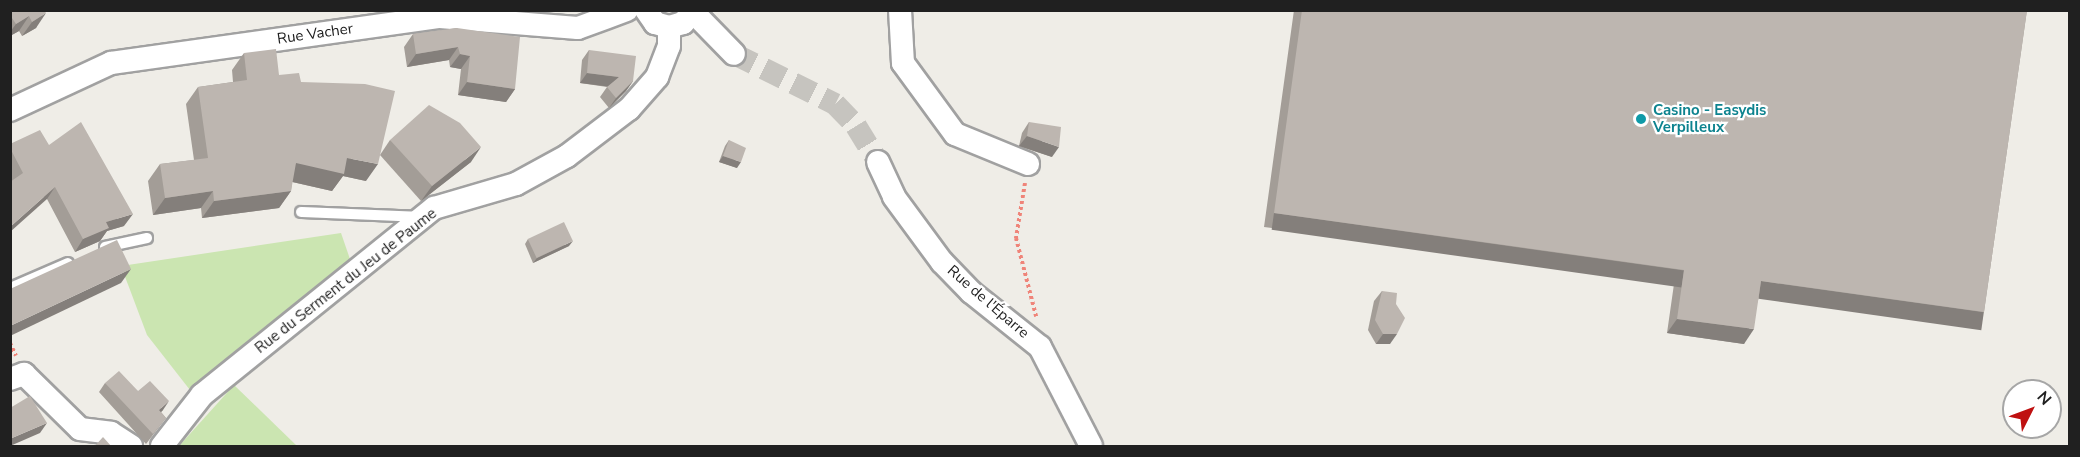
<!DOCTYPE html>
<meta charset="utf-8">
<style>
body{margin:0}
#map{position:relative;width:2080px;height:457px;overflow:hidden;background:#efede7;font-family:"Nunito Sans",sans-serif}
div>[style]{position:absolute}
[style*='--x']{left:calc(var(--x)*1px);top:calc(var(--y)*1px);width:calc(var(--w)*1px);rotate:calc(var(--a)*1deg)}
.grass>*{inset:0;background:#cbe5b1}
.street-tunnel>*{height:22px;margin-top:-11px;transform-origin:0;background:repeating-linear-gradient(90deg,#c6c4bf 0 22px,transparent 0 33px)}
.path>*{height:4px;margin-top:-2px;transform-origin:0;background:repeating-linear-gradient(90deg,#ef8479 0 3px,transparent 0 6px)}
.roads{filter:drop-shadow(2px 0 #a1a1a1) drop-shadow(-2px 0 #a1a1a1) drop-shadow(0 2px #a1a1a1) drop-shadow(0 -2px #a1a1a1)}
.lane>*{height:10px;margin:-5px;padding:0 5px;transform-origin:5px;border-radius:5px;background:#fff}
.street>*{height:22px;margin:-11px;padding:0 11px;transform-origin:11px;border-radius:11px;background:#fff}
.wall>*{inset:0;background:#a39d97}
.shaded-wall>*{inset:0;background:#847f7b;transform-origin:0 0}
.building>*{inset:0;background:#bdb6b0;transform-origin:0 0}
.dots>*{width:16px;height:16px;translate:-50% -50%;box-sizing:border-box;border:3px solid #fff;border-radius:50%}
span{translate:-50% -50%;white-space:nowrap;text-align:center;line-height:1.15;-webkit-text-stroke:4.5px #fff;paint-order:stroke}
.street-label{font-size:15px;color:#202020}
.culture-label{font-size:15px;color:#0d838f;font-weight:700}
.left{translate:0 -50%;text-align:left}
.frame{position:absolute;inset:0;border:12px solid #202020;pointer-events:none}
.north{position:absolute;left:2002px;top:379px;width:60px;height:60px;box-sizing:border-box;background:#fff;border:2px solid #a6a6a6;border-radius:50%;rotate:48deg;font-size:16px;font-weight:700;line-height:24px;text-align:center;color:#202020}
.north::after{content:'';display:block;margin:auto;width:21px;height:27px;background:#bf1111;clip-path:polygon(50% 0,100% 100%,50% 72%,0 100%)}
</style>
<div id="map">
<div class="grass">
<div style="clip-path:polygon(341px 233px,352px 265px,190px 390px,147px 335px,121px 266px)"></div>
<div style="clip-path:polygon(234px 385px,297px 446px,179px 446px)"></div>
</div>
<div class="street-tunnel">
<div style="--x:734;--y:54;--w:113;--a:26.3"></div>
<div style="--x:835;--y:104;--w:30;--a:46"></div>
<div style="--x:856;--y:126;--w:42;--a:58.6"></div>
</div>
<div class="path">
<div style="--x:1025;--y:183;--w:56;--a:99.3"></div>
<div style="--x:1016;--y:238;--w:81;--a:75.6"></div>
<div style="--x:10;--y:343;--w:14;--a:65"></div>
</div>
<div class="roads">
<div class="lane">
<div style="--x:301;--y:212;--w:117;--a:2.4"></div>
<div style="--x:105;--y:247;--w:43;--a:-12.1"></div>
<div style="--x:10;--y:288;--w:63;--a:-23.3"></div>
</div>
<div class="street">
<div style="--x:646;--y:10;--w:16;--a:55"></div>
<div style="--x:655;--y:23;--w:15;--a:16"></div>
<div style="--x:669;--y:27;--w:15;--a:-16"></div>
<div style="--x:683;--y:23;--w:17;--a:-50"></div>
<div style="--x:900;--y:10;--w:53;--a:86.8"></div>
<div style="--x:903;--y:63;--w:88;--a:53.8"></div>
<div style="--x:955;--y:134;--w:79;--a:22.3"></div>
<div style="--x:694;--y:13;--w:57;--a:45.7"></div>
<div style="--x:10;--y:110;--w:111;--a:-25"></div>
<div style="--x:111;--y:63;--w:332;--a:-8"></div>
<div style="--x:440;--y:17;--w:138;--a:4.6"></div>
<div style="--x:578;--y:28;--w:52;--a:-20.2"></div>
<div style="--x:878;--y:162;--w:38;--a:65"></div>
<div style="--x:894;--y:197;--w:81;--a:53.6"></div>
<div style="--x:942;--y:262;--w:42;--a:46"></div>
<div style="--x:971;--y:292;--w:88;--a:38.6"></div>
<div style="--x:1040;--y:347;--w:111;--a:62.7"></div>
<div style="--x:10;--y:379;--w:15;--a:-20"></div>
<div style="--x:24;--y:374;--w:78;--a:44.5"></div>
<div style="--x:80;--y:429;--w:31;--a:7"></div>
<div style="--x:111;--y:433;--w:24;--a:33"></div>
<div style="--x:162;--y:446;--w:65;--a:-51.9"></div>
<div style="--x:202;--y:395;--w:298;--a:-38.9"></div>
<div style="--x:434;--y:208;--w:85;--a:-16.3"></div>
<div style="--x:516;--y:184;--w:58;--a:-28.8"></div>
<div style="--x:567;--y:156;--w:78;--a:-37.2"></div>
<div style="--x:629;--y:109;--w:43;--a:-48.8"></div>
<div style="--x:657;--y:77;--w:33;--a:-69"></div>
<div style="--x:669;--y:46;--w:19;--a:-90"></div>
</div>
</div>
<div class="wall">
<div style="clip-path:polygon(10px 10px,44px 10px,36px 28px,22px 36px,19px 31px,10px 36px)"></div>
<div style="clip-path:polygon(1294px 10px,2027px 10px,1984px 312px,1974px 327px,1759px 297px,1744px 344px,1667px 333px,1674px 284px,1264px 227px)"></div>
<div style="clip-path:polygon(457px 28px,515px 89px,506px 102px,458px 95px,461px 69px,450px 67px,449px 60px,407px 67px,404px 47px,413px 34px)"></div>
<div style="clip-path:polygon(589px 50px,633px 81px,626px 91px,609px 108px,600px 97px,607px 87px,580px 83px,582px 60px)"></div>
<div style="clip-path:polygon(244px 53px,279px 75px,301px 82px,366px 181px,343px 176px,332px 191px,292px 182px,291px 191px,279px 208px,202px 218px,201px 208px,153px 215px,148px 181px,160px 164px,194px 160px,186px 104px,198px 87px,233px 82px,232px 70px)"></div>
<div style="clip-path:polygon(1029px 122px,1052px 157px,1019px 146px,1022px 133px)"></div>
<div style="clip-path:polygon(390px 140px,471px 162px,421px 201px,380px 155px)"></div>
<div style="clip-path:polygon(729px 140px,737px 168px,719px 162px,725px 146px)"></div>
<div style="clip-path:polygon(10px 144px,49px 145px,124px 226px,107px 231px,100px 241px,75px 252px,47px 199px,12px 181px,10px 178px)"></div>
<div style="clip-path:polygon(528px 239px,569px 246px,533px 263px,525px 244px)"></div>
<div style="clip-path:polygon(1382px 291px,1396px 304px,1390px 344px,1376px 344px,1368px 330px,1374px 301px)"></div>
<div style="clip-path:polygon(105px 383px,138px 391px,163px 410px,161px 412px,166px 418px,146px 444px,99px 392px)"></div>
</div>
<div class="shaded-wall">
<div style="clip-path:polygon(46px 13px,36px 28px,22px 36px,32px 22px)"></div>
<div style="clip-path:polygon(29px 16px,19px 31px,10px 36px,10px 32px,16px 24px)"></div>
<div style="clip-path:polygon(458px 47px,449px 60px,407px 67px,416px 54px)"></div>
<div style="clip-path:polygon(460px 54px,470px 56px,461px 69px,450px 67px)"></div>
<div style="clip-path:polygon(587px 73px,619px 77px,612px 87px,580px 83px)"></div>
<div style="clip-path:polygon(633px 81px,626px 91px,609px 108px,616px 98px)"></div>
<div style="clip-path:polygon(467px 82px,515px 89px,506px 102px,458px 95px)"></div>
<div style="clip-path:polygon(1027px 136px,1059px 147px,1052px 157px,1019px 146px)"></div>
<div style="clip-path:polygon(481px 147px,471px 162px,421px 201px,432px 186px)"></div>
<div style="clip-path:polygon(723px 156px,741px 162px,737px 168px,719px 162px)"></div>
<div style="clip-path:polygon(347px 158px,378px 164px,366px 181px,343px 176px,332px 191px,284px 180px,296px 163px)"></div>
<div style="clip-path:polygon(55px 187px,47px 199px,10px 232px,10px 227px)"></div>
<div style="clip-path:polygon(213px 191px,201px 208px,153px 215px,165px 198px)"></div>
<div style="clip-path:polygon(291px 191px,279px 208px,202px 218px,214px 201px)"></div>
<div style="left:1274px;top:213px;width:414px;height:17px;rotate:8deg"></div>
<div style="clip-path:polygon(133px 214px,124px 226px,107px 231px,100px 241px,75px 252px,83px 239px,106px 222px)"></div>
<div style="clip-path:polygon(573px 241px,569px 246px,533px 263px,537px 258px)"></div>
<div style="clip-path:polygon(131px 269px,121px 283px,10px 336px,10px 326px)"></div>
<div style="left:1761px;top:281px;width:225px;height:18px;rotate:8deg"></div>
<div style="clip-path:polygon(1677px 319px,1754px 329px,1744px 344px,1667px 333px)"></div>
<div style="clip-path:polygon(1383px 334px,1397px 334px,1390px 344px,1376px 344px)"></div>
<div style="clip-path:polygon(169px 401px,163px 410px,153px 420px,159px 410px)"></div>
<div style="clip-path:polygon(47px 423px,40px 433px,10px 446px,10px 440px,12px 438px)"></div>
</div>
<div class="building">
<div style="clip-path:polygon(10px 10px,44px 10px,46px 13px,32px 22px,29px 16px,16px 24px,10px 15px)"></div>
<div style="clip-path:polygon(1302px 10px,2027px 10px,1984px 312px,1761px 281px,1754px 329px,1677px 319px,1684px 270px,1274px 213px)"></div>
<div style="clip-path:polygon(457px 28px,520px 37px,515px 89px,467px 82px,470px 56px,460px 54px,458px 47px,416px 54px,413px 34px)"></div>
<div style="clip-path:polygon(276px 49px,279px 75px,299px 73px,301px 82px,365px 84px,395px 91px,378px 164px,347px 158px,344px 174px,296px 163px,291px 191px,214px 201px,213px 191px,165px 198px,160px 164px,208px 158px,198px 87px,247px 80px,244px 53px)"></div>
<div style="clip-path:polygon(589px 50px,636px 56px,633px 81px,616px 98px,607px 87px,619px 77px,587px 73px)"></div>
<div style="clip-path:polygon(429px 105px,460px 123px,481px 147px,432px 186px,390px 140px)"></div>
<div style="clip-path:polygon(81px 122px,133px 214px,106px 222px,109px 228px,83px 239px,55px 187px,10px 227px,10px 182px,23px 173px,10px 148px,10px 144px,40px 130px,49px 145px)"></div>
<div style="clip-path:polygon(1029px 122px,1061px 127px,1059px 147px,1027px 136px)"></div>
<div style="clip-path:polygon(729px 140px,746px 148px,741px 162px,723px 156px)"></div>
<div style="left:564px;top:222px;width:21px;height:40px;rotate:65deg"></div>
<div style="clip-path:polygon(117px 240px,131px 269px,10px 326px,10px 289px)"></div>
<div style="clip-path:polygon(1382px 291px,1397px 293px,1396px 304px,1405px 318px,1397px 334px,1383px 334px,1375px 320px)"></div>
<div style="clip-path:polygon(119px 371px,138px 391px,150px 381px,169px 401px,159px 410px,166px 418px,153px 434px,105px 383px)"></div>
<div style="clip-path:polygon(30px 396px,47px 423px,12px 438px,10px 436px,10px 408px)"></div>
<div style="clip-path:polygon(103px 437px,112px 447px,94px 447px)"></div>
</div>
<div class="dots">
<div style="left:1641px;top:119px;background:#0f9aa8"></div>
</div>
<div class="street-label">
<span style="left:315px;top:34px;rotate:-8deg">Rue Vacher</span>
<span style="left:346px;top:281px;rotate:-38deg">Rue du Serment du Jeu de Paume</span>
<span style="left:988px;top:302px;rotate:41deg">Rue de l'Éparre</span>
</div>
<div class="culture-label">
<span class="left" style="left:1653px;top:119px">Casino - Easydis<br>Verpilleux</span>
</div>
<div class="frame"></div>
<div class="north">N</div>
</div>
